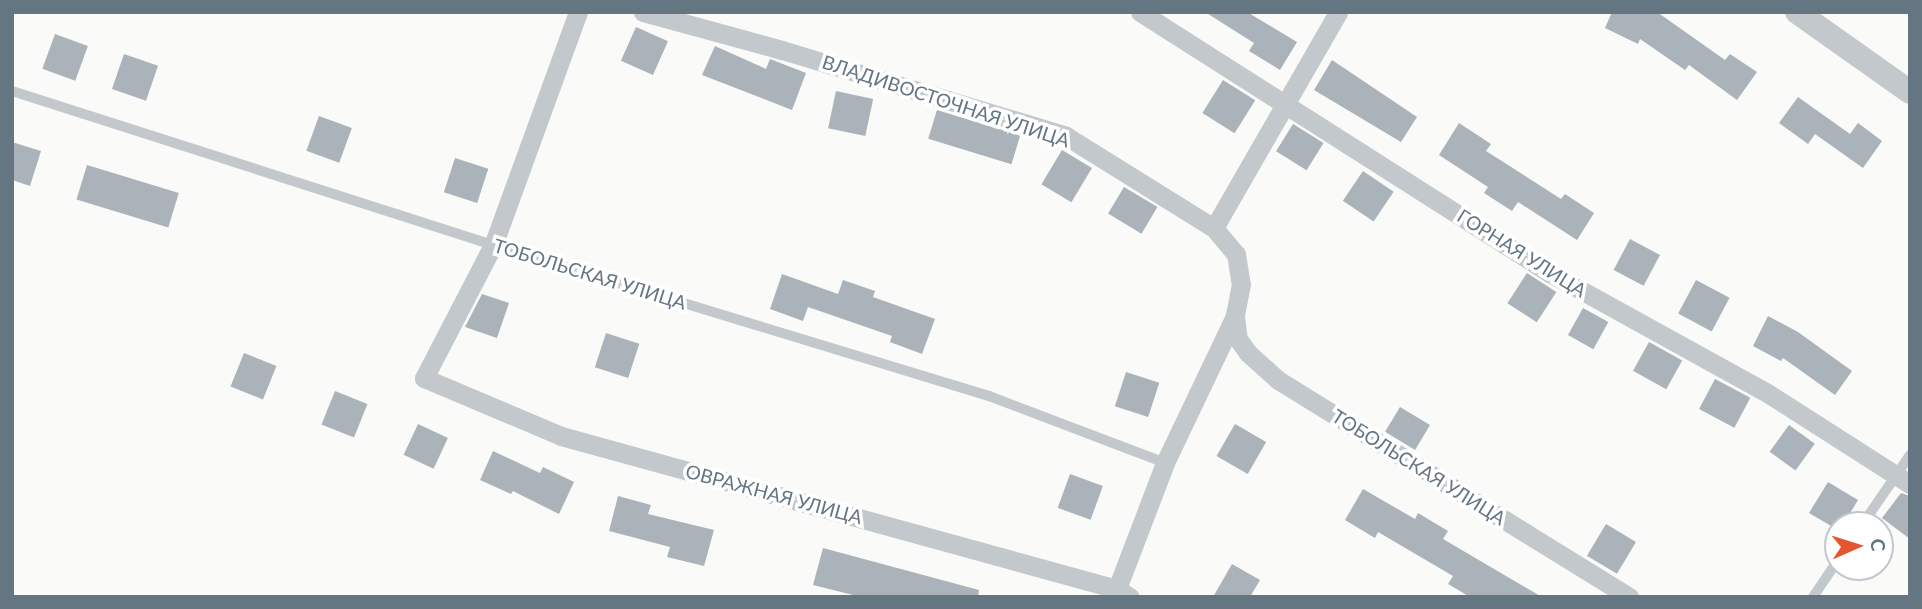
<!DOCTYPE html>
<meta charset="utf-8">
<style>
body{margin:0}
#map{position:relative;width:1922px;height:609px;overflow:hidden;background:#fafaf8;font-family:Lato,sans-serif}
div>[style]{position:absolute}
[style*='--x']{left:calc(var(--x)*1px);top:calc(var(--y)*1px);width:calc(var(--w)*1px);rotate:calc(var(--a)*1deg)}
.building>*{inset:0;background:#aab3b9;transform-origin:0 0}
.service>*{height:10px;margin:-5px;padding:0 5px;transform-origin:5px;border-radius:5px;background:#c3c8cc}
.minor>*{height:19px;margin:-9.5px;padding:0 9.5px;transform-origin:9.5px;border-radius:9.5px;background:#c3c8cc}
.tertiary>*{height:24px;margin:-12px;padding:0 12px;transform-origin:12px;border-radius:12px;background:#c3c8cc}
span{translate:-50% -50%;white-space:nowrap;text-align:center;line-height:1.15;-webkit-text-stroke:7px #fff;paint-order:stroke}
.street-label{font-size:19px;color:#657683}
.frame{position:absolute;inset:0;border:14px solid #657683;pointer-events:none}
.north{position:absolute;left:1824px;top:511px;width:70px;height:70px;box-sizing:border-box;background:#fff;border:2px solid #c1c8cd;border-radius:50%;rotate:87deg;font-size:19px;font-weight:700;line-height:28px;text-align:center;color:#657683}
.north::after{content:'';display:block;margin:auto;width:24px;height:32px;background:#e4572e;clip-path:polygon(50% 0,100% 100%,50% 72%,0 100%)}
</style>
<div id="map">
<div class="building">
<div style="clip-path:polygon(1205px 12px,1247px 12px,1297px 42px,1280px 70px,1249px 51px,1254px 43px)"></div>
<div style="clip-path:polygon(1612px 12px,1657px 12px,1725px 60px,1730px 54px,1757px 72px,1737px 100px,1689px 65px,1685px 70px,1640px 39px,1638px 44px,1605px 28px)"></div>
<div style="left:636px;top:27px;width:35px;height:37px;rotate:24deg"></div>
<div style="left:55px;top:34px;width:35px;height:37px;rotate:20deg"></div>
<div style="clip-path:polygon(715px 46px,766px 69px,770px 59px,806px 73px,792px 110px,702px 75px)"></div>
<div style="left:124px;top:54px;width:36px;height:37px;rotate:19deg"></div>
<div style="clip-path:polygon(1332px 60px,1417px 117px,1401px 142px,1314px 90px)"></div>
<div style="left:1223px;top:80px;width:38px;height:39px;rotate:32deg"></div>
<div style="left:836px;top:91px;width:38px;height:38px;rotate:12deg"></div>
<div style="clip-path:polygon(1798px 97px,1850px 134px,1858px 123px,1882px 141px,1863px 168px,1815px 134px,1808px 144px,1779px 123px)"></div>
<div style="left:937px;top:110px;width:87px;height:30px;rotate:17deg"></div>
<div style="left:319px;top:116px;width:35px;height:37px;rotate:20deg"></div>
<div style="clip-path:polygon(1459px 123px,1491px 144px,1486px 151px,1561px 199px,1565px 194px,1594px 213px,1577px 240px,1518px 202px,1512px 211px,1484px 193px,1488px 187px,1439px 155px)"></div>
<div style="left:1293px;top:124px;width:36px;height:32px;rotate:32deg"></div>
<div style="clip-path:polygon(12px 142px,41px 151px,30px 186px,12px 180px)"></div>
<div style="left:1062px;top:150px;width:35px;height:40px;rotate:31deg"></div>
<div style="left:455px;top:158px;width:35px;height:36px;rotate:18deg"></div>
<div style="left:87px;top:165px;width:96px;height:36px;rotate:17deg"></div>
<div style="left:1363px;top:171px;width:37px;height:36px;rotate:34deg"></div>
<div style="left:1124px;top:187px;width:39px;height:31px;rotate:31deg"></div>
<div style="left:1630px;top:239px;width:34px;height:35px;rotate:28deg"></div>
<div style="left:1527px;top:273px;width:35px;height:36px;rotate:33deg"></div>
<div style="clip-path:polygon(782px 274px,838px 294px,843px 280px,875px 291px,873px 297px,935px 319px,922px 354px,890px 342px,892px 336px,808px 307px,803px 321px,770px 309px)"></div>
<div style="left:1696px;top:280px;width:38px;height:38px;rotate:28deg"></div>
<div style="clip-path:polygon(482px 294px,509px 303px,497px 338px,465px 327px)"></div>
<div style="left:1583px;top:308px;width:29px;height:31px;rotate:29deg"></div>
<div style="clip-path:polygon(1768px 316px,1798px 332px,1852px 371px,1835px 395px,1783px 358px,1781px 361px,1753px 346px)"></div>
<div style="left:606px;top:333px;width:35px;height:36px;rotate:18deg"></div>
<div style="left:1649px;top:342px;width:38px;height:33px;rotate:29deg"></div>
<div style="left:244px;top:353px;width:35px;height:36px;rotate:22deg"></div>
<div style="left:1126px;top:372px;width:35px;height:36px;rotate:18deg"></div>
<div style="left:1715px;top:379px;width:40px;height:34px;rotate:28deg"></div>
<div style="left:335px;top:391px;width:35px;height:36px;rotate:22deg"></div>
<div style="left:1400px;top:407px;width:35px;height:29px;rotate:31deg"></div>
<div style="left:418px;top:424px;width:33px;height:34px;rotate:25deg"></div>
<div style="left:1235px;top:424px;width:36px;height:37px;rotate:30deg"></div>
<div style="left:1789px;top:425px;width:32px;height:33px;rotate:36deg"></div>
<div style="clip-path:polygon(493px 451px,540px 473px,543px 467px,574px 482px,559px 514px,513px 491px,511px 494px,480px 480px)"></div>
<div style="left:1070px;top:474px;width:35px;height:36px;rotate:20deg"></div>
<div style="clip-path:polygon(1828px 482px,1858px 500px,1843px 525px,1838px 525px,1838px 530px,1809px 513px)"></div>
<div style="clip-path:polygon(1363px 489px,1415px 519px,1418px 513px,1448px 531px,1443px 539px,1542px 597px,1470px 597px,1448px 584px,1453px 576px,1378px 532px,1375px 538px,1345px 520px)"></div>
<div style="clip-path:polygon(1901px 493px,1910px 496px,1910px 539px,1882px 518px)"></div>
<div style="clip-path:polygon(618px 496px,651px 505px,648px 514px,714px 530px,704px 566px,667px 557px,670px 547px,609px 531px)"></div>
<div style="left:1606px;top:524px;width:35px;height:37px;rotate:31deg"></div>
<div style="clip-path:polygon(823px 548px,979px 590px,978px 597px,861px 597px,813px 585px)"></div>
<div style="clip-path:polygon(1232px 564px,1260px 580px,1250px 597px,1213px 597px)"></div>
</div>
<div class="service">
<div style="--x:12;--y:91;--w:505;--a:17.75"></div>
<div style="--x:493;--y:245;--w:518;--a:16.93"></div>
<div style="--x:989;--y:396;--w:188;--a:20.8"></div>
<div style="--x:1862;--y:525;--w:85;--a:-55.6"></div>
<div style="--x:1813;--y:597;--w:45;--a:-56"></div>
</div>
<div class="minor">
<div style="--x:578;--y:12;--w:248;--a:110"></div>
<div style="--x:493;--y:245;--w:150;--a:117.4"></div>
<div style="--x:424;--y:378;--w:149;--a:22.9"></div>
<div style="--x:561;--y:436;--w:577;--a:15.39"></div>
<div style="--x:1117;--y:589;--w:15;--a:32"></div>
<div style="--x:643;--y:12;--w:144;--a:15.3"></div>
<div style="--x:782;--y:50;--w:297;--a:16.8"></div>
<div style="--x:1066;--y:136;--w:174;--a:31.9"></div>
<div style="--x:1214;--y:228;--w:34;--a:50"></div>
<div style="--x:1236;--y:254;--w:30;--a:81"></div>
<div style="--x:1241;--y:284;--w:33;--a:101"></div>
<div style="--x:1235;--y:316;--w:163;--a:115.5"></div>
<div style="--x:1165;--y:463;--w:135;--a:110.9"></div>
<div style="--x:1140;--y:12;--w:486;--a:32.5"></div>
<div style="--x:1550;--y:273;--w:250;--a:28.9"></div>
<div style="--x:1769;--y:394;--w:167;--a:32.6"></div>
<div style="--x:1214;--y:228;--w:249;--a:-60.1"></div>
<div style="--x:1235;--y:316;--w:23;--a:83"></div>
<div style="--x:1238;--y:339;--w:17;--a:54"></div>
<div style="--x:1248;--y:353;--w:40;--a:42"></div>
<div style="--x:1278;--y:380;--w:413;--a:31.7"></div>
</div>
<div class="tertiary">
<div style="--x:1797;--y:12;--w:138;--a:35.3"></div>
</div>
<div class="street-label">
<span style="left:946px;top:101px;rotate:18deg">ВЛАДИВОСТОЧНАЯ УЛИЦА</span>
<span style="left:1522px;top:253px;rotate:32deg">ГОРНАЯ УЛИЦА</span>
<span style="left:590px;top:274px;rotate:17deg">ТОБОЛЬСКАЯ УЛИЦА</span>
<span style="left:1419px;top:467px;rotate:32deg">ТОБОЛЬСКАЯ УЛИЦА</span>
<span style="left:774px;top:494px;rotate:15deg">ОВРАЖНАЯ УЛИЦА</span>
</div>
<div class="frame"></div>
<div class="north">С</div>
</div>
